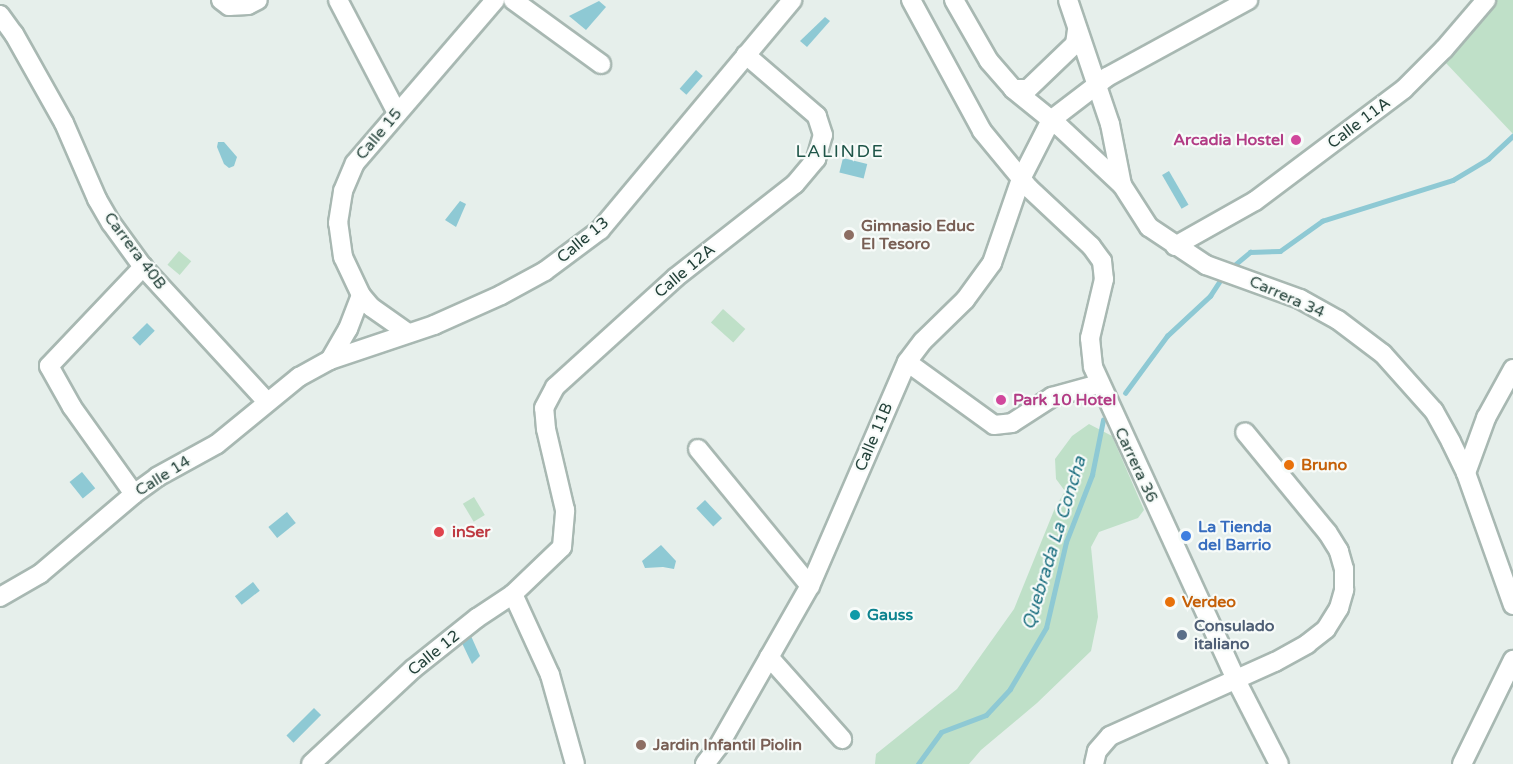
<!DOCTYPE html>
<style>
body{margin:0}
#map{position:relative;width:1513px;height:764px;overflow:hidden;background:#e6efeb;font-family:"Varela Round",sans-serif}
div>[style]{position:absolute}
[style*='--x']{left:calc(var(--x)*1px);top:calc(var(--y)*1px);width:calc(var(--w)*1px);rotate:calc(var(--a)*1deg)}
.green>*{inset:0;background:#bfe0c8;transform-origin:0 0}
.water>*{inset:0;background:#8ec9d4;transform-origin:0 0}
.stream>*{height:4.5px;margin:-2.25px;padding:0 2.25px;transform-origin:2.25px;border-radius:2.25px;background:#8ec9d4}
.roads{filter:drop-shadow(2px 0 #a8b8b2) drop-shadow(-2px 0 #a8b8b2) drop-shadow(0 2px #a8b8b2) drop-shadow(0 -2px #a8b8b2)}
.minor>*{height:18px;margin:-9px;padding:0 9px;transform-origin:9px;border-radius:9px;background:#fff}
.dots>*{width:16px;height:16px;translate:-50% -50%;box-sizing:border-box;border:3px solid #f7fbf9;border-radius:50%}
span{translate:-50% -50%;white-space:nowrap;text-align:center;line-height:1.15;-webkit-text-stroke:4.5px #f7fbf9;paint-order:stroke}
.street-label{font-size:16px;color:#24423a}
.hotel-label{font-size:16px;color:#b23c85;font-weight:700}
.right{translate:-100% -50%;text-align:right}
.left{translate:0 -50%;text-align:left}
.education-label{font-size:16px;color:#785e54;font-weight:700}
.food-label{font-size:16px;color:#c56008;font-weight:700}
.shop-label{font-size:16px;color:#366cbe;font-weight:700}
.health-label{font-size:16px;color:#be3a42;font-weight:700}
.culture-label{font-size:16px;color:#0d838f;font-weight:700}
.service-label{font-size:16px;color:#4e5e75;font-weight:700}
.neighbourhood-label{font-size:18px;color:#1f5548;letter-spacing:1.5px}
.water-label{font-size:18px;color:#1c6f80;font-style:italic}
</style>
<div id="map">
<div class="green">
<div style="clip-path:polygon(1497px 0,1513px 0,1513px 134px,1445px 62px)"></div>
<div style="left:179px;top:251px;width:16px;height:18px;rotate:40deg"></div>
<div style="left:723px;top:309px;width:30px;height:18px;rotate:42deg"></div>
<div style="clip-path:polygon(1089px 424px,1112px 436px,1144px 510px,1138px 518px,1099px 532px,1091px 547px,1098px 617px,1091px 651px,1037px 703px,981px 750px,969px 764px,875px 764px,876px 754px,957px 689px,1014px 609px,1055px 508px,1065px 491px,1056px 479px,1055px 459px,1072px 436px)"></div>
<div style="left:474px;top:497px;width:21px;height:13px;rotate:59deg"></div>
</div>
<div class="water">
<div style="clip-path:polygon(599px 1px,606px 7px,586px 30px,569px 16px)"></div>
<div style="clip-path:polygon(825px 17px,830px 21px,807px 47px,800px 41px)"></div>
<div style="left:696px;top:70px;width:9px;height:25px;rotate:41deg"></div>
<div style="clip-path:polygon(218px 142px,224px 142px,237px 157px,234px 166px,229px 168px,224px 164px,217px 147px)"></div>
<div style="left:843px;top:158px;width:25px;height:15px;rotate:14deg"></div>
<div style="left:1169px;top:171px;width:39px;height:8px;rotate:60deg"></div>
<div style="clip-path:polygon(460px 201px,466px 204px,456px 227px,445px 220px)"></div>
<div style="left:147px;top:323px;width:11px;height:21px;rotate:45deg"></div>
<div style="left:82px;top:472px;width:21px;height:16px;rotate:51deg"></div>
<div style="left:705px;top:500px;width:25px;height:12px;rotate:47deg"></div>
<div style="left:287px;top:512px;width:14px;height:24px;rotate:51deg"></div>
<div style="clip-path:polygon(661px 545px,676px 561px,674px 569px,663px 567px,645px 568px,642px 561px)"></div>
<div style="left:253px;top:582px;width:11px;height:23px;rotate:52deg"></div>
<div style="clip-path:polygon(471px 636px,480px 656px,472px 664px,461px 641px)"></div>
<div style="left:314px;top:708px;width:10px;height:39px;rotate:45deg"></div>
</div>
<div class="stream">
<div style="--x:1231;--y:268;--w:25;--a:-40"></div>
<div style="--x:1250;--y:252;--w:30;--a:-2"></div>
<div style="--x:1280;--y:251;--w:52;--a:-35.5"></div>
<div style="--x:1322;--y:221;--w:137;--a:-17.4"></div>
<div style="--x:1453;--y:180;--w:41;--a:-31"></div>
<div style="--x:1488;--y:159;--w:34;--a:-43"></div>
<div style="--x:1125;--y:393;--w:71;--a:-53.6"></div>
<div style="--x:1167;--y:336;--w:59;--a:-42.9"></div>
<div style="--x:1210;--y:296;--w:24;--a:-57"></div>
<div style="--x:918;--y:764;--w:39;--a:-54"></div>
<div style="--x:941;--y:732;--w:48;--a:-20.7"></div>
<div style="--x:986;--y:715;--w:35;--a:-47"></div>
<div style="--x:1010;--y:689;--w:71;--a:-59.5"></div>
<div style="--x:1046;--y:628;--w:88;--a:-76.9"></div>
<div style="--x:1066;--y:542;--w:72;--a:-68.8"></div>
<div style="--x:1092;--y:475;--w:56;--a:-78.7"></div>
</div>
<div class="roads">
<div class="minor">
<div style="--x:221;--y:0;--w:10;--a:37"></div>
<div style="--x:229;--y:6;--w:19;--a:-3"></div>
<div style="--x:248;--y:5;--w:11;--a:-27"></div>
<div style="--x:338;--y:0;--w:127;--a:62.4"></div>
<div style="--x:513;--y:0;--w:109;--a:36"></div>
<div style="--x:911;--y:0;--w:149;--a:61.5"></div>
<div style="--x:982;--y:131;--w:74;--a:50.5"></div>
<div style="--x:1029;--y:188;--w:85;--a:43.1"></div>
<div style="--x:1091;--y:246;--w:19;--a:54"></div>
<div style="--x:1102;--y:261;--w:18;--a:84"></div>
<div style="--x:1104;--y:279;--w:61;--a:103.3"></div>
<div style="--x:1090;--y:338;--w:29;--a:84"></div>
<div style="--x:1093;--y:367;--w:344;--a:65.4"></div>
<div style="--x:1236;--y:680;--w:94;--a:62.9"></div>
<div style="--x:954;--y:0;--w:70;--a:60.2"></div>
<div style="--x:989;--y:61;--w:37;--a:49"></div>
<div style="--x:1013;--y:89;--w:60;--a:39"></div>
<div style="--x:1060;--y:127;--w:85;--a:43.1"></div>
<div style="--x:1068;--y:0;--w:131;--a:71.3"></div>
<div style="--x:1110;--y:124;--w:62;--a:78.9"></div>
<div style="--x:1122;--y:185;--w:50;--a:57.3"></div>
<div style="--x:1149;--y:227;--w:69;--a:33.7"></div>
<div style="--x:1206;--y:265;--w:100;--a:19.9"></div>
<div style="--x:1300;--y:299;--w:43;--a:28.9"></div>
<div style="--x:1338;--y:320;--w:56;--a:37.1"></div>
<div style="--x:1383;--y:354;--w:76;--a:48.2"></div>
<div style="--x:1434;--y:411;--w:35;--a:61"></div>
<div style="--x:1451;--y:442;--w:34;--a:64"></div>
<div style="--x:1466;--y:473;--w:140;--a:70.4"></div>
<div style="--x:0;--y:15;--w:24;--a:54"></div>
<div style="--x:14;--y:34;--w:102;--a:60.7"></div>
<div style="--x:64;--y:123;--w:83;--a:66.5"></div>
<div style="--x:97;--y:199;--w:28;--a:60"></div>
<div style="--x:111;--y:223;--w:54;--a:54"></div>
<div style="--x:143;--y:267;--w:183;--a:47.4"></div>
<div style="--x:1013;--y:89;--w:15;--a:0"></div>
<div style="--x:1028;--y:89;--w:65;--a:-43.8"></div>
<div style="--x:1075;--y:44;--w:14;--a:-82"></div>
<div style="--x:1175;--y:246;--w:92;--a:-29.4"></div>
<div style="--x:1255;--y:201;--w:186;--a:-36.9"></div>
<div style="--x:1404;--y:89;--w:57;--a:-45"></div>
<div style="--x:1444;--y:49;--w:65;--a:-49.4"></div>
<div style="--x:408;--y:333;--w:45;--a:-144.9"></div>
<div style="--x:371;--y:307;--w:16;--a:-130"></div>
<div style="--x:361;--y:295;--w:42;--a:-115.3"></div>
<div style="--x:343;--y:257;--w:34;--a:-98"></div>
<div style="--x:338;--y:223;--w:32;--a:-81"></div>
<div style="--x:343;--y:191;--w:30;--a:-67"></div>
<div style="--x:355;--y:163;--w:215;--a:-49.3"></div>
<div style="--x:330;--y:360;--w:36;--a:-60"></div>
<div style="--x:348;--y:329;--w:36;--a:-69"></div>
<div style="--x:907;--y:362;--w:107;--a:35.9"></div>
<div style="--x:994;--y:425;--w:18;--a:-6"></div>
<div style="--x:1012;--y:423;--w:48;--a:-33"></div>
<div style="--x:1052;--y:397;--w:49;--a:-15.5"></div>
<div style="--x:698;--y:449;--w:177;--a:50.7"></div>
<div style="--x:1466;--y:473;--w:59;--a:-70"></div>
<div style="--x:1486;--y:418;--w:56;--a:-61.1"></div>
<div style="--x:134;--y:494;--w:107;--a:-125.5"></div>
<div style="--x:72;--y:407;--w:47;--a:-119.3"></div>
<div style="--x:49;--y:366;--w:137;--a:-46.5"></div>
<div style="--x:513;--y:594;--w:89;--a:65.4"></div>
<div style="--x:550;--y:675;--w:92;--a:74.3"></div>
<div style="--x:0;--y:597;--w:46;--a:-29.9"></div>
<div style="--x:40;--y:574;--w:123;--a:-40.4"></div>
<div style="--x:134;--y:494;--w:29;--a:-36"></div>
<div style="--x:157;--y:477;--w:68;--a:-28.8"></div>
<div style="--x:217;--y:444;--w:106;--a:-39.3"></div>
<div style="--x:299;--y:377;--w:35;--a:-29"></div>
<div style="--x:330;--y:360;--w:110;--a:-18.6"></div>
<div style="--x:434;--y:325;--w:73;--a:-24.1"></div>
<div style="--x:501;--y:295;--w:50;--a:-28.6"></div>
<div style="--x:545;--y:271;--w:69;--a:-36.7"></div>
<div style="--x:600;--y:230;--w:300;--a:-50.1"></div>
<div style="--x:769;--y:657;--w:110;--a:48.3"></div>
<div style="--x:311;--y:764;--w:139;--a:-43"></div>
<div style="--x:413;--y:669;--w:82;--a:-38.6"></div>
<div style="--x:477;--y:618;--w:43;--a:-33.7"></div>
<div style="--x:513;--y:594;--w:68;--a:-43.8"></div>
<div style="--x:562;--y:547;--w:37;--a:-85"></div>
<div style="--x:565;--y:510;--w:83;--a:-103.2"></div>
<div style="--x:546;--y:429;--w:21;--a:-95"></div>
<div style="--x:544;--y:408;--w:24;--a:-62"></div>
<div style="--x:555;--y:387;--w:162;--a:-42.2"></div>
<div style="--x:675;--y:278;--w:152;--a:-38.1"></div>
<div style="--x:795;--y:184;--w:33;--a:-50"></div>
<div style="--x:816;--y:159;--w:25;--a:-74"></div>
<div style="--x:823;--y:135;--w:20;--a:-108"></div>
<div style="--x:817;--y:116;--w:94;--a:-139.3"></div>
<div style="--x:705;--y:764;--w:21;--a:-53"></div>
<div style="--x:718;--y:747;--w:185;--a:-60.3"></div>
<div style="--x:810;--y:586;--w:244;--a:-66.6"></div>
<div style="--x:907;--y:362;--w:26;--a:-53"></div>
<div style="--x:923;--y:341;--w:59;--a:-44.3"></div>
<div style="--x:965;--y:300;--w:46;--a:-53.9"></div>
<div style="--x:992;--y:263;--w:89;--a:-71"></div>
<div style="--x:1021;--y:179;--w:66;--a:-63"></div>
<div style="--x:1051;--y:120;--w:71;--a:-37.5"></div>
<div style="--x:1107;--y:77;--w:161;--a:-28.6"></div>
<div style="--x:1094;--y:764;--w:13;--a:-77"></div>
<div style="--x:1097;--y:751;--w:20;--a:-49"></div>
<div style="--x:1110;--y:736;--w:181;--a:-24.2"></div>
<div style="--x:1275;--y:662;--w:37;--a:-29"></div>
<div style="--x:1307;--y:644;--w:24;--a:-38"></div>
<div style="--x:1326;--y:629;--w:25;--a:-58"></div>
<div style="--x:1339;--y:608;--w:19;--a:-74"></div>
<div style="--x:1344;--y:590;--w:21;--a:-90"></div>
<div style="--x:1344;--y:569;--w:19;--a:-106"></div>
<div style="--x:1339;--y:551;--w:22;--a:-122"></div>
<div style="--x:1327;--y:532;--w:129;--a:-129.4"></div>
<div style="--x:1462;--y:764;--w:116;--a:-63.9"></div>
</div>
</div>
<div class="dots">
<div style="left:1296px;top:140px;background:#d1479c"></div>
<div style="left:849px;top:235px;background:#8d6e63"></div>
<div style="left:1001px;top:400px;background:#d1479c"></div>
<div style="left:1289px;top:465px;background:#e8710a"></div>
<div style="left:439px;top:532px;background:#e0444e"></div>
<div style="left:1186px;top:536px;background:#3f7fe0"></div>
<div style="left:1170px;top:602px;background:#e8710a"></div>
<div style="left:855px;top:615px;background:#0f9aa8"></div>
<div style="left:1182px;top:635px;background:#5c6f8a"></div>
<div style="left:641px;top:745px;background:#8d6e63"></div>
</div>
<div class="street-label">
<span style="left:1359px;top:123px;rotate:-37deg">Calle 11A</span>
<span style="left:379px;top:134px;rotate:-50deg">Calle 15</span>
<span style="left:583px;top:240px;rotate:-40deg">Calle 13</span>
<span style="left:135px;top:251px;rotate:53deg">Carrera 40B</span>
<span style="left:685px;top:271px;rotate:-40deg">Calle 12A</span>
<span style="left:1287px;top:297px;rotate:24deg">Carrera 34</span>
<span style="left:874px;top:437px;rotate:-67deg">Calle 11B</span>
<span style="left:1136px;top:465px;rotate:65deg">Carrera 36</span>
<span style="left:163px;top:476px;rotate:-32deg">Calle 14</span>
<span style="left:434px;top:653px;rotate:-39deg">Calle 12</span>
</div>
<div class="hotel-label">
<span class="right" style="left:1284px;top:140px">Arcadia Hostel</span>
<span class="left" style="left:1013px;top:400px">Park 10 Hotel</span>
</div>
<div class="education-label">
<span class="left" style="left:861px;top:235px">Gimnasio Educ<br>El Tesoro</span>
<span class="left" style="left:653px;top:745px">Jardin Infantil Piolin</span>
</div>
<div class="food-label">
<span class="left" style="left:1301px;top:465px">Bruno</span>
<span class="left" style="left:1182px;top:602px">Verdeo</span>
</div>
<div class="shop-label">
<span class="left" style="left:1198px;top:536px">La Tienda<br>del Barrio</span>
</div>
<div class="health-label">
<span class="left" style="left:452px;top:532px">inSer</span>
</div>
<div class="culture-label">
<span class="left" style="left:867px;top:615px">Gauss</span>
</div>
<div class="service-label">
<span class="left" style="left:1194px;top:635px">Consulado<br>italiano</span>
</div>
<div class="neighbourhood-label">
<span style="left:840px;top:151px">LALINDE</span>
</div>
<div class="water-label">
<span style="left:1054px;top:543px;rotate:-73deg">Quebrada La Concha</span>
</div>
</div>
